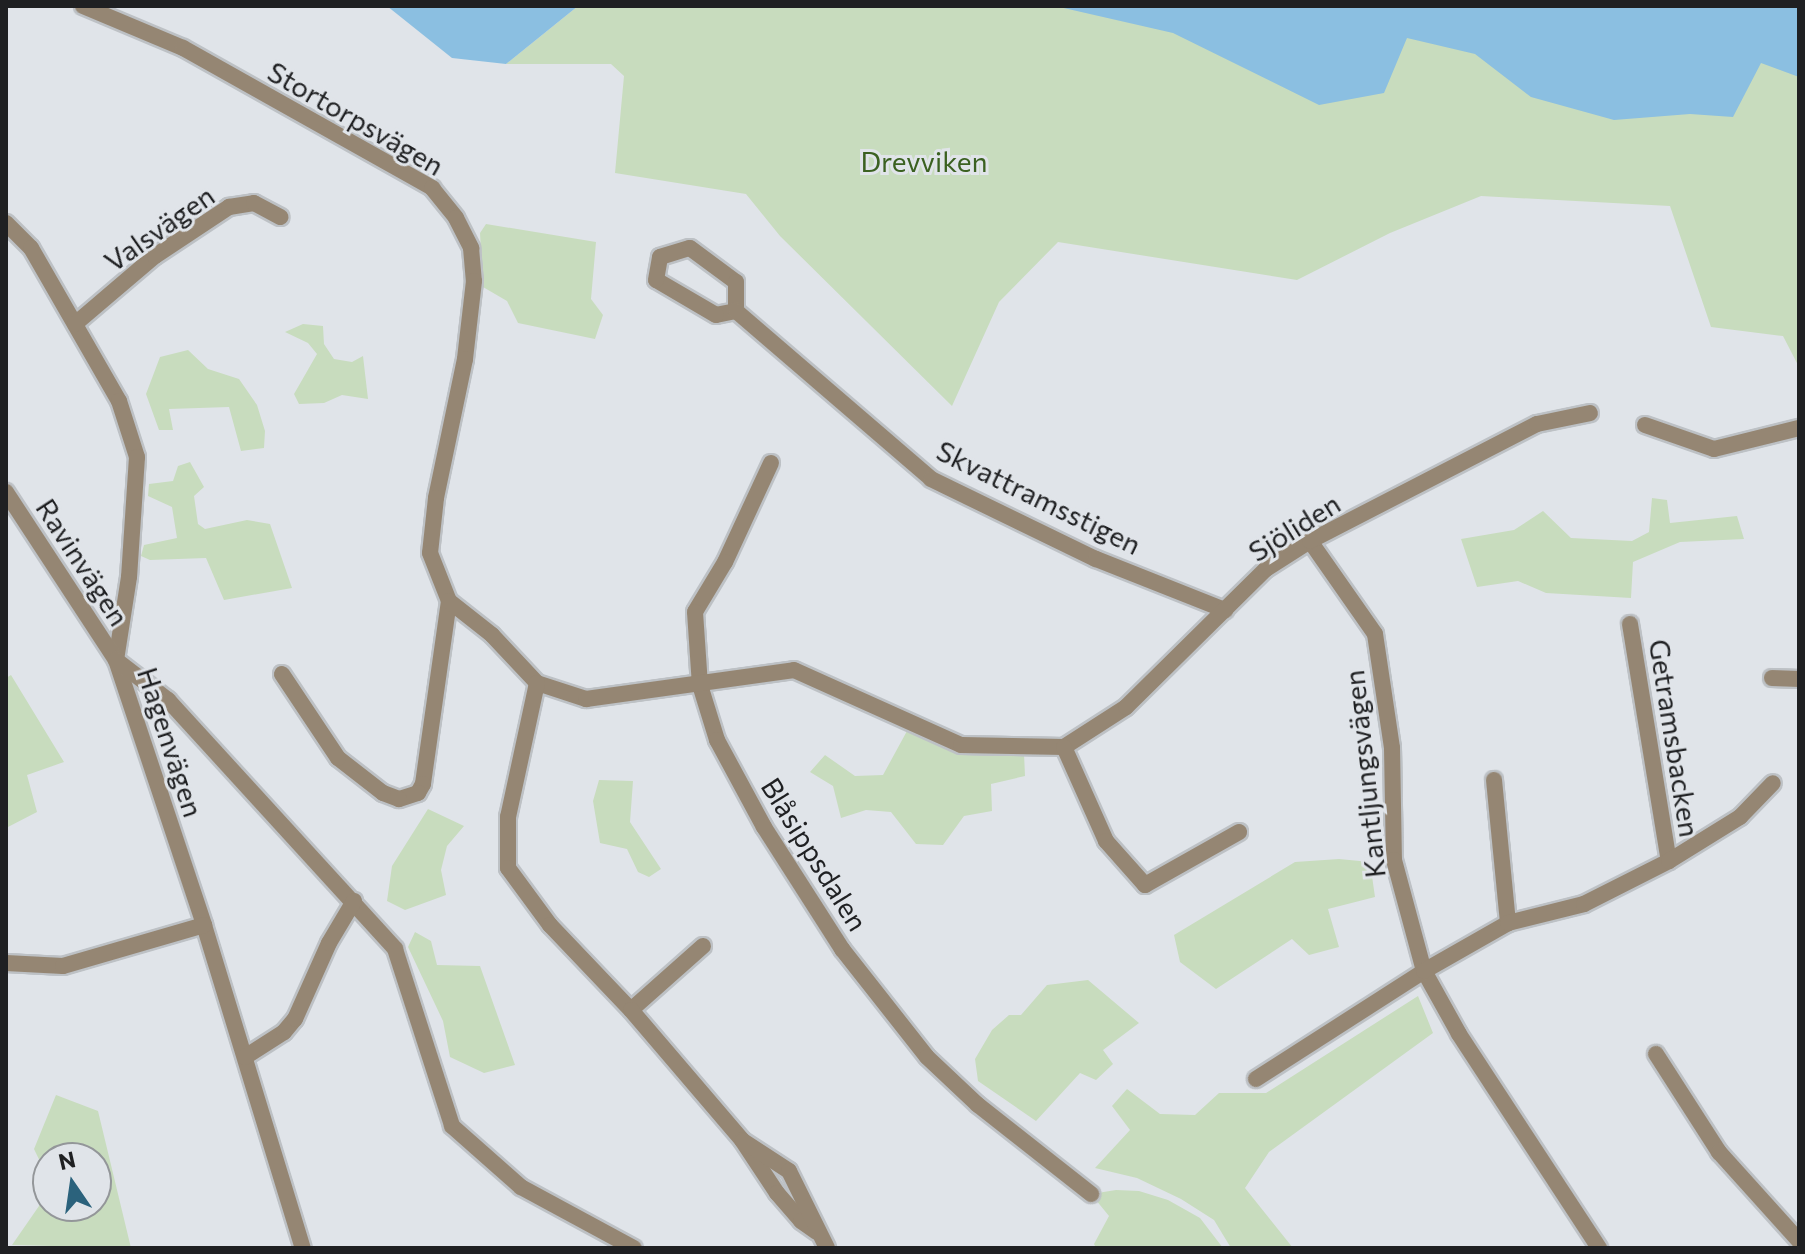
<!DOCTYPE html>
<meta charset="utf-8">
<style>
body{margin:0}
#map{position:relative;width:1805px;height:1254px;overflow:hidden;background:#e0e4e9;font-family:Commissioner,sans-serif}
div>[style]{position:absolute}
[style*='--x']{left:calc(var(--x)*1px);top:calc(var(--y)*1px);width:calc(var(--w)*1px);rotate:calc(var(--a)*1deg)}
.green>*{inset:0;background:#c8dcbe}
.water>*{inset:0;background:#8bbfe1}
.roads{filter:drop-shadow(2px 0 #bdc1c5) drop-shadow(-2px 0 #bdc1c5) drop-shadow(0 2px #bdc1c5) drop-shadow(0 -2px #bdc1c5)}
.street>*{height:16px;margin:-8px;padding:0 8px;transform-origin:8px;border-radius:8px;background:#958673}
span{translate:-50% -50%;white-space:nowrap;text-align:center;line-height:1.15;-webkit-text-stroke:6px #e0e4e9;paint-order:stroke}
.street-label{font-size:28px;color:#1f2022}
.park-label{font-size:28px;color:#3b6121}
.frame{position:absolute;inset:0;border:8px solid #1f2022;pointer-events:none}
.north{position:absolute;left:32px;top:1142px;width:80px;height:80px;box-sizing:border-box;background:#e0e4e9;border:2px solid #939699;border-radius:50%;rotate:347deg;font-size:22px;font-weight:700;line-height:32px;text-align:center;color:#1f2022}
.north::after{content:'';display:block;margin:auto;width:28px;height:36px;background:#2b627c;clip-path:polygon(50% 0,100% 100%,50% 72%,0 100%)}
</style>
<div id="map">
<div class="green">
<div style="clip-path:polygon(578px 6px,1799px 6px,1799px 367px,1783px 336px,1711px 327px,1670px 206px,1481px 196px,1390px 233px,1297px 280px,1058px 242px,999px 302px,952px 406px,780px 236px,746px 194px,615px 173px,624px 76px,611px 64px,506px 64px)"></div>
<div style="clip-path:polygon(486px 224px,596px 242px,591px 299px,603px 315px,595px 339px,518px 323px,507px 301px,483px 287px,480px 233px)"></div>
<div style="clip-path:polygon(303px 324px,323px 326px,324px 344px,334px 359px,352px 362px,363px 356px,368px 399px,342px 395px,324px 403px,299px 404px,294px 394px,317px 354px,308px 343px,285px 332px)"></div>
<div style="clip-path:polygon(188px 350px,208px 369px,239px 379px,257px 405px,265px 431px,264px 448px,241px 451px,229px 407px,169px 409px,173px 430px,159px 430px,146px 394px,160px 357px)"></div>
<div style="clip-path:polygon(190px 462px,204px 487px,194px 496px,198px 524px,205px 529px,247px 520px,270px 524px,292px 588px,224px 600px,206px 558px,150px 560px,141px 556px,144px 545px,177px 538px,172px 507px,148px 496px,149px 484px,173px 481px,178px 466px)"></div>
<div style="clip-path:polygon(1652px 498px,1667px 500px,1670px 523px,1737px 516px,1744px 539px,1680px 542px,1633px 562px,1631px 598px,1546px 593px,1518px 581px,1477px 587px,1461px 539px,1514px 530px,1543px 511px,1571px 538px,1632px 541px,1649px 532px)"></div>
<div style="clip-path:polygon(11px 675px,64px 762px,27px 775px,37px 812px,6px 828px,6px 678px)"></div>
<div style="clip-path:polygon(907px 731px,960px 754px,1024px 753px,1025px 776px,991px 784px,992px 811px,964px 816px,943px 845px,916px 844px,891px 812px,866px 810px,841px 818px,833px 786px,810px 772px,825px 755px,855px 776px,883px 775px)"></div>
<div style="clip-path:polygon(599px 780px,633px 781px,630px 822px,661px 869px,649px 877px,638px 872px,627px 849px,600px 843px,593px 801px)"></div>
<div style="clip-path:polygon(428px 809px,464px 826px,447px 846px,441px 870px,446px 895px,405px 910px,387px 901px,392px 866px)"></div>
<div style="clip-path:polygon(1339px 859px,1370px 862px,1375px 897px,1328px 909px,1339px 947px,1309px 955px,1292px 939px,1216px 989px,1180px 962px,1174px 935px,1295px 862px)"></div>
<div style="clip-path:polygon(415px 932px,431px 941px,437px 965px,480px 966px,515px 1065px,484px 1073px,450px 1057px,443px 1021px,408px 947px)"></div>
<div style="clip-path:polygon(1088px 980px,1139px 1023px,1103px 1050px,1113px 1064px,1096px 1080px,1080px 1073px,1036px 1121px,978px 1081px,975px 1059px,992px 1030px,1009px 1015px,1021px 1015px,1047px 985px)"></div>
<div style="clip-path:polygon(1418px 996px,1433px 1033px,1269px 1152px,1245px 1188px,1293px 1248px,1231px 1248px,1214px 1220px,1181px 1199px,1137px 1178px,1095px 1168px,1130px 1130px,1112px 1106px,1127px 1089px,1160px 1114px,1195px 1115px,1219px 1093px,1266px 1093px)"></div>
<div style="clip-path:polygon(56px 1095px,98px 1111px,131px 1248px,12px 1245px,48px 1193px,48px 1206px,96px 1206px,96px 1158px,48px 1158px,48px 1178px,34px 1149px)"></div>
<div style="clip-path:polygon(1116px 1190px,1139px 1191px,1168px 1200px,1200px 1218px,1223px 1248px,1096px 1248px,1094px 1244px,1109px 1216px,1091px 1194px)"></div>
</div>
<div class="water">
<div style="clip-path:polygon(387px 6px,578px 6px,506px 64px,452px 58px)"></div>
<div style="clip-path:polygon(1055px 6px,1799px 6px,1799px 77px,1761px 63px,1733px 117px,1690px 114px,1614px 120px,1531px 97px,1475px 54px,1407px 38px,1384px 93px,1319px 105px,1173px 33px)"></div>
</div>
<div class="roads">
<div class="street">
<div style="--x:83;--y:6;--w:108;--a:22.8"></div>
<div style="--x:183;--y:48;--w:286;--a:29.3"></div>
<div style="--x:432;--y:188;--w:38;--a:51"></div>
<div style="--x:456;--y:218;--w:34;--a:63"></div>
<div style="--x:471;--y:248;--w:33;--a:85"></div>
<div style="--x:474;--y:281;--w:79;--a:96.6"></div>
<div style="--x:465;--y:359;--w:142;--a:101.8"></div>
<div style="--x:436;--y:498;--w:55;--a:96.2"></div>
<div style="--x:430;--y:553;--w:52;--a:68.4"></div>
<div style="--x:449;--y:601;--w:185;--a:98.1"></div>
<div style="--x:423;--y:784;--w:10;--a:119"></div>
<div style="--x:418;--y:793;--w:20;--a:162"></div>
<div style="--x:399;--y:799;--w:17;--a:-159"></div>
<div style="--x:383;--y:793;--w:57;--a:-142.1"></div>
<div style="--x:338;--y:758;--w:101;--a:-123.7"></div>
<div style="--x:6;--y:223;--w:35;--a:45"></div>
<div style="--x:31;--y:248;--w:177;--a:60.1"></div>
<div style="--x:119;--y:401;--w:59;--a:72.2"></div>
<div style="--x:137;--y:457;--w:120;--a:93.8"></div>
<div style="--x:129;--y:577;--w:84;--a:98.9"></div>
<div style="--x:116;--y:660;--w:279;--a:71.6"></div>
<div style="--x:204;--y:925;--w:338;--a:73"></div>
<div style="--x:736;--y:311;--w:20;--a:169"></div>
<div style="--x:716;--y:315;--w:69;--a:-149.7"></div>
<div style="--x:656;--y:280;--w:23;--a:-80"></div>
<div style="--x:660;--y:257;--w:31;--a:-17"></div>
<div style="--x:690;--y:248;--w:57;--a:36.5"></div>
<div style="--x:736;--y:282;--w:29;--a:90"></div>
<div style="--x:736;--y:311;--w:257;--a:40.7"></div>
<div style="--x:931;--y:479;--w:183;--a:25.9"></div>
<div style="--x:1096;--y:559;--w:139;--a:21.6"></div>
<div style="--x:75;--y:324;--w:105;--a:-40.4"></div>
<div style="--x:155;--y:256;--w:89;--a:-33.5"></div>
<div style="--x:229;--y:207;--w:25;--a:-9"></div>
<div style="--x:254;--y:203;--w:30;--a:28"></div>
<div style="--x:1645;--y:425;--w:73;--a:19.2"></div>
<div style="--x:1714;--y:449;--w:88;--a:-13.9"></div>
<div style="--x:771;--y:463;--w:109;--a:114.9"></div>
<div style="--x:725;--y:562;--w:58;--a:121"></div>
<div style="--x:695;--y:612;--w:73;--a:86.1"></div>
<div style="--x:700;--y:685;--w:58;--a:72.8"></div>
<div style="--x:717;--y:740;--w:99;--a:61.6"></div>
<div style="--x:764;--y:827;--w:145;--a:57.4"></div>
<div style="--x:842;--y:949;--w:137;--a:51.8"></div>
<div style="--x:927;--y:1057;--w:70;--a:43.3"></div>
<div style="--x:978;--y:1105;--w:144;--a:38.2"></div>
<div style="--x:6;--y:492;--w:201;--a:56.8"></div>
<div style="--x:116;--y:660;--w:66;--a:37.6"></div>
<div style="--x:168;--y:700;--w:337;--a:47.6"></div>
<div style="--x:395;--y:949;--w:186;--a:72.1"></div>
<div style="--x:452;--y:1126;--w:92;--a:41.5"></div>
<div style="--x:521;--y:1187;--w:128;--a:28.4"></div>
<div style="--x:1310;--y:541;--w:113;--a:55"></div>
<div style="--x:1375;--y:634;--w:115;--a:81.5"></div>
<div style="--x:1392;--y:748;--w:112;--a:89"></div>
<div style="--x:1394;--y:860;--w:115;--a:74.9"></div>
<div style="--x:1424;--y:971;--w:72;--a:60.9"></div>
<div style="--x:1459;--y:1034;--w:256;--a:56.8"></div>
<div style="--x:449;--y:601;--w:55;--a:38.3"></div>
<div style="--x:492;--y:635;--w:66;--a:46.8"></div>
<div style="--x:537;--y:683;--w:52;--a:18.1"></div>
<div style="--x:586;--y:699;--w:210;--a:-7.9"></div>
<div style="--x:794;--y:670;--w:183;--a:24.2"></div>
<div style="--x:961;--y:745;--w:103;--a:1.1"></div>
<div style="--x:1064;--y:747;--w:74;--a:-32.8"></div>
<div style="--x:1126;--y:707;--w:197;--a:-44.6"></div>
<div style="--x:1266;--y:569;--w:52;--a:-32.5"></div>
<div style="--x:1310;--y:541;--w:255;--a:-27.3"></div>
<div style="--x:1537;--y:424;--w:54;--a:-11.7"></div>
<div style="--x:1630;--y:624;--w:240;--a:80.7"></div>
<div style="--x:1772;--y:678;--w:27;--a:2"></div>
<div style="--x:537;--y:683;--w:137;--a:102.2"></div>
<div style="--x:508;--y:817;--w:51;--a:90"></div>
<div style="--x:508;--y:868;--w:71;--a:53.6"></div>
<div style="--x:550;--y:925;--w:117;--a:46.4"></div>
<div style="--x:1064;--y:747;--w:103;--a:65.9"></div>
<div style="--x:1106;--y:841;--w:59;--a:48.4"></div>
<div style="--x:1145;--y:885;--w:108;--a:-29.4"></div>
<div style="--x:1494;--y:780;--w:144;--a:84.4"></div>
<div style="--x:703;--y:946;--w:96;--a:138.4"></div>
<div style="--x:631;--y:1010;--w:171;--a:49.5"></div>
<div style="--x:742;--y:1140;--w:64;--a:56.6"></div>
<div style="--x:777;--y:1193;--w:37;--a:49"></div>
<div style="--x:801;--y:1221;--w:19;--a:35"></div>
<div style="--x:6;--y:963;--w:57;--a:3"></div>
<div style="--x:63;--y:966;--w:147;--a:-16.2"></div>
<div style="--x:1656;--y:1054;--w:117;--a:57.3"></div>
<div style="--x:1719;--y:1152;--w:120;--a:48"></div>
<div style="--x:245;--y:1057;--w:46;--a:-32.7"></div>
<div style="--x:284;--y:1032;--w:17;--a:-50"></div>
<div style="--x:295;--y:1019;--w:83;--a:-65.9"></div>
<div style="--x:329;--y:943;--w:49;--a:-59.2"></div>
<div style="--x:1256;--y:1079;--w:200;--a:-32.7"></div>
<div style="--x:1424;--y:971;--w:97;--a:-29.7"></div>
<div style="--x:1508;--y:923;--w:78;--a:-14"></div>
<div style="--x:1584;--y:904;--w:95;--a:-26.8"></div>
<div style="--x:1669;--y:861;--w:84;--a:-31.8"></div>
<div style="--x:1740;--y:817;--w:47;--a:-45.9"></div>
<div style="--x:743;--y:1141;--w:55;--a:33.1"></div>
<div style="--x:789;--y:1171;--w:86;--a:63.7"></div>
</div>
</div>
<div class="street-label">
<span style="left:356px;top:118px;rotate:30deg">Stortorpsvägen</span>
<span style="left:159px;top:228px;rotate:-35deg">Valsvägen</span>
<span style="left:1039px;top:497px;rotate:26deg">Skvattramsstigen</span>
<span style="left:1294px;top:527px;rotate:-32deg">Sjöliden</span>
<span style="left:83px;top:562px;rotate:57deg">Ravinvägen</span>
<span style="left:1675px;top:738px;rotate:81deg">Getramsbacken</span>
<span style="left:171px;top:742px;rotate:72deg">Hagenvägen</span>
<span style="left:1364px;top:774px;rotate:-96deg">Kantljungsvägen</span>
<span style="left:815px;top:854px;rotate:58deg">Blåsippsdalen</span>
</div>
<div class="park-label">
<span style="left:924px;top:161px">Drevviken</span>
</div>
<div class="frame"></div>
<div class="north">N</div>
</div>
